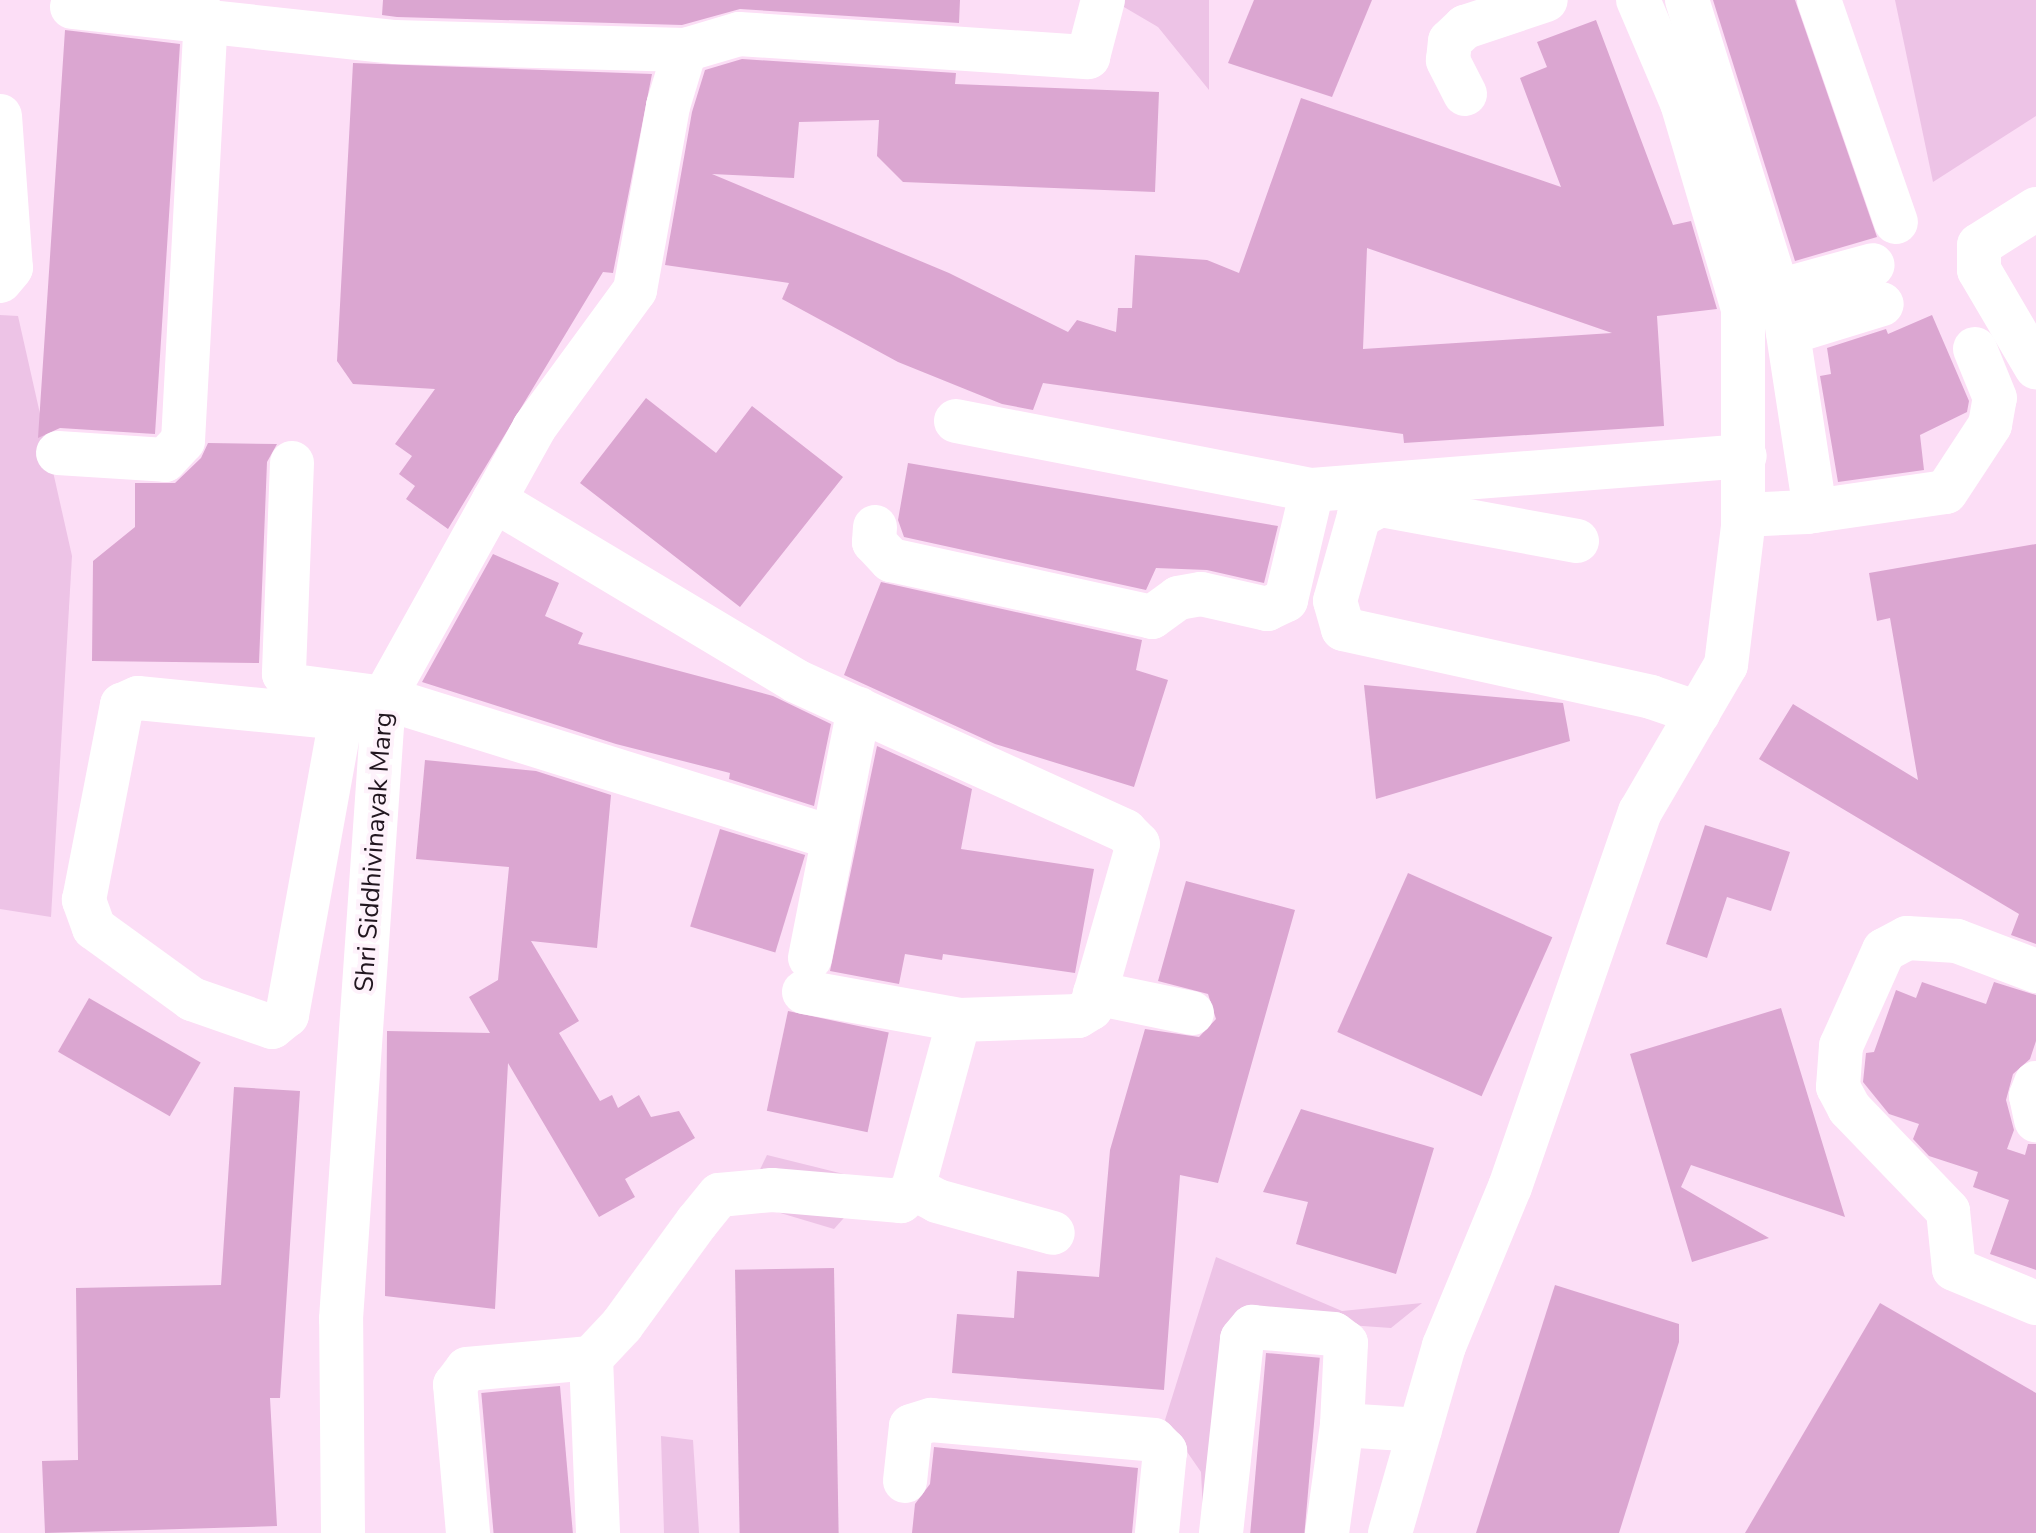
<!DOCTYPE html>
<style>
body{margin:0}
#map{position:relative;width:2036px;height:1533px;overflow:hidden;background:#fcdef6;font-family:"Nunito Sans",sans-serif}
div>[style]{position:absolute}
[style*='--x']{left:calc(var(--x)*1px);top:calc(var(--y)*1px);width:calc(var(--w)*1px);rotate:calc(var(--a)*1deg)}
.green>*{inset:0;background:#edc3e6}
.building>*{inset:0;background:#dba6d1;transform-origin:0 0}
.minor>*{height:44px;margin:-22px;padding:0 22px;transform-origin:22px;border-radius:22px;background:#fff}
span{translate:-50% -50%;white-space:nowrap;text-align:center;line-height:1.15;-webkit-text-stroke:8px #fef2fb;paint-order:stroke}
.street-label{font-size:26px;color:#21161f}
</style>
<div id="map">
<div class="green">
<div style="clip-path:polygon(1112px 0,1209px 0,1209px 90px,1158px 27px)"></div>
<div style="clip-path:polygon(1895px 0,2036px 0,2036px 116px,1933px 182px)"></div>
<div style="clip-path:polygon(0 315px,18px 316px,72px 556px,51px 917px,0 909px)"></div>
<div style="clip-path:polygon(767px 1155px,876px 1182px,834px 1229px,744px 1202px)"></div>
<div style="clip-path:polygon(1216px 1257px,1342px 1311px,1422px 1303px,1391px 1328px,1235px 1317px,1204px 1533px,1201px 1472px,1165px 1420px)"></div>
<div style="clip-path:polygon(661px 1436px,693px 1440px,699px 1533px,664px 1533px)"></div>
</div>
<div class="building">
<div style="clip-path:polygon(383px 0,960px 0,959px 23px,740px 9px,682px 25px,397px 17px,382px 15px)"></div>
<div style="clip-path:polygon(1254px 0,1372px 0,1332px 97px,1228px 63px)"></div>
<div style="clip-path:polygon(1713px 0,1795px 0,1877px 237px,1795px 261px)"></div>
<div style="clip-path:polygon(evenodd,1596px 20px,1673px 225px,1691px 221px,1717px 309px,1657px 316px,1664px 426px,1404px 443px,1403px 434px,1043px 383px,1033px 410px,1002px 404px,898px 362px,782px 299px,789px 283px,665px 265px,692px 112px,705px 70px,742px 59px,956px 73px,955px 84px,1159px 92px,1155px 192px,903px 182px,877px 156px,879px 120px,799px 122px,794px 178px,712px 174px,949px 273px,1068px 332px,1077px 320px,1116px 332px,1118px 308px,1132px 308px,1135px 255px,1207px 260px,1239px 273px,1301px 98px,1561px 187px,1520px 78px,1547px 67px,1537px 42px,1596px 20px,1367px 248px,1612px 333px,1363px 349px,1367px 248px)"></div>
<div style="clip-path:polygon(65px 30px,180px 44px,155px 434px,60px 428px,38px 438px)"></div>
<div style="clip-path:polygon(353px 63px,652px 74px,613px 273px,603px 272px,448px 529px,406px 499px,415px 486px,399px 474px,412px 456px,395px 444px,435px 389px,353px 384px,337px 361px)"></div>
<div style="clip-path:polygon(1932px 315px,1969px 401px,1967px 412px,1920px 435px,1924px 470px,1838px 482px,1820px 376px,1831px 374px,1827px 348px,1886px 329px,1888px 334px)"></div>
<div style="clip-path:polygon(646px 398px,716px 453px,752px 406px,843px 477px,740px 607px,580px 483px)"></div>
<div style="clip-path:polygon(208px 443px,277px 444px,267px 462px,259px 663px,92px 661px,93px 561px,135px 527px,135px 483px,175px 483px,201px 458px)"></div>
<div style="clip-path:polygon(908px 463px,1278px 526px,1264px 583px,1207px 570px,1156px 568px,1146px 590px,904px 537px,898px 520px)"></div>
<div style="clip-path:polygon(2036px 544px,2036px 944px,2011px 935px,2019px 914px,1759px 759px,1793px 704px,1918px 780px,1890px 618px,1877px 621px,1869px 573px)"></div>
<div style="clip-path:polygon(493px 554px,559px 583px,545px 616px,583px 633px,578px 644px,773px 696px,831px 724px,814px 806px,729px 779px,730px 773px,616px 744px,422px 682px)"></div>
<div style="clip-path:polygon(881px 582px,1142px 640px,1136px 670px,1168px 680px,1134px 787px,995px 744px,844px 675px)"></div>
<div style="clip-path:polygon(1364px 685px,1563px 703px,1570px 741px,1376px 799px)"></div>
<div style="clip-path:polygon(877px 746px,972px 789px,961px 849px,1094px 869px,1075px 973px,943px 954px,942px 960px,905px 954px,899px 984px,830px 971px)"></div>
<div style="clip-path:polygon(425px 760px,536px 771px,611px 795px,597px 948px,531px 941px,579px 1021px,559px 1033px,600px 1101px,612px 1095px,618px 1108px,639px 1095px,651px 1117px,679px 1111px,695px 1138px,625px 1179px,635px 1197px,599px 1217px,508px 1063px,495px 1309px,385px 1296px,387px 1031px,490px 1033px,469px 997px,498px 980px,509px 867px,416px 859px)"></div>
<div style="clip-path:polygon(1705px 825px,1790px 852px,1771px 911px,1727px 897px,1707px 958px,1666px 944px)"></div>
<div style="left:720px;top:829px;width:89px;height:102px;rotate:17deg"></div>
<div style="left:1408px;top:873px;width:158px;height:174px;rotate:24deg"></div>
<div style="clip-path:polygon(1186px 881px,1295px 910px,1218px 1183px,1180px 1175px,1164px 1390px,952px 1373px,957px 1314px,1014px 1318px,1017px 1271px,1099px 1277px,1110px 1150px,1145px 1029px,1199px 1037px,1216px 1019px,1208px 994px,1158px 981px)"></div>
<div style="clip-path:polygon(1922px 982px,1986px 1004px,1994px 982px,2036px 995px,2036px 1041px,2030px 1059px,2013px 1074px,2006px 1100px,2014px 1130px,2007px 1149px,2025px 1155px,2028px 1144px,2036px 1144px,2036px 1270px,1990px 1254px,2009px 1200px,1973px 1187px,1978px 1172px,1929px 1156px,1913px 1139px,1919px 1124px,1889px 1114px,1863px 1082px,1866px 1053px,1874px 1052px,1896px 990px,1916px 998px)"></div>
<div style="left:89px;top:998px;width:129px;height:62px;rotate:30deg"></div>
<div style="clip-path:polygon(1781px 1008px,1845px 1217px,1691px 1165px,1681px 1187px,1769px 1238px,1692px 1262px,1630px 1054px)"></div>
<div style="left:788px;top:1011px;width:103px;height:102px;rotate:12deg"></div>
<div style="clip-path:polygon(234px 1087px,300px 1091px,280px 1398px,270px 1398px,277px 1526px,45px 1533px,42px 1461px,78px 1460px,76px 1288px,221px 1285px)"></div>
<div style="clip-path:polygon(1301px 1109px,1434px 1148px,1396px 1274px,1296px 1244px,1308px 1202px,1263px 1192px)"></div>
<div style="left:834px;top:1268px;width:265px;height:99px;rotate:89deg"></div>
<div style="clip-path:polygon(1555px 1285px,1679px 1324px,1679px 1342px,1619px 1533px,1476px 1533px)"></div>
<div style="clip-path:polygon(1880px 1303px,2036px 1393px,2036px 1533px,1745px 1533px)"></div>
<div style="left:1266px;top:1353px;width:54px;height:181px;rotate:5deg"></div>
<div style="left:560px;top:1386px;width:148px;height:79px;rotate:85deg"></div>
<div style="clip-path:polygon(934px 1447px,1138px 1468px,1132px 1533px,912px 1533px,915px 1504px,930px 1484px)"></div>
</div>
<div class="minor">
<div style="--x:1687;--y:0;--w:329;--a:72.7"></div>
<div style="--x:1785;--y:314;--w:199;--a:81.3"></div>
<div style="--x:1819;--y:0;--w:235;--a:70.9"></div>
<div style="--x:72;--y:7;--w:325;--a:6.2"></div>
<div style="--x:395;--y:42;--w:290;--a:1.6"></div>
<div style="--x:685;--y:50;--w:56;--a:-16.5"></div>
<div style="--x:739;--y:34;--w:350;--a:3.8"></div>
<div style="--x:1088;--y:57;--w:59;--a:-75.3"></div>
<div style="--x:1465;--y:94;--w:38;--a:-117"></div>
<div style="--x:1448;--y:60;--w:19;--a:-84"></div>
<div style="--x:1450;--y:41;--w:21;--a:-43"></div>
<div style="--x:1465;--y:27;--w:85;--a:-18.4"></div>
<div style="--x:0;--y:116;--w:152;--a:85.9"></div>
<div style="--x:11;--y:268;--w:17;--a:130"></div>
<div style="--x:2036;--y:209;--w:67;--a:147.7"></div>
<div style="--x:1979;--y:245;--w:25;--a:90"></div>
<div style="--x:1979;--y:270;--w:113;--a:59.6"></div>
<div style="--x:1778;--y:291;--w:98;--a:-15.3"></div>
<div style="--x:1788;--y:333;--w:98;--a:-17.1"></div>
<div style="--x:956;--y:421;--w:363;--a:11"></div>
<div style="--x:1312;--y:490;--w:434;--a:-4.5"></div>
<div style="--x:58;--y:453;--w:107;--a:3.7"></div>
<div style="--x:165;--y:460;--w:26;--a:-47"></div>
<div style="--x:183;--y:441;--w:424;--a:-86.9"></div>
<div style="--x:292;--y:463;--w:211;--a:92.2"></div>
<div style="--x:284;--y:674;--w:16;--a:50"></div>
<div style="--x:294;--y:686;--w:91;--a:7.6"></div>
<div style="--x:384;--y:698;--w:468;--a:17.3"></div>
<div style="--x:494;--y:500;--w:352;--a:30.9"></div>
<div style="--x:796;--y:681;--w:362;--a:24.5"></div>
<div style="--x:1125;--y:831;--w:18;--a:45"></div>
<div style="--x:1138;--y:844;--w:171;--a:106"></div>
<div style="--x:1091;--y:1008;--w:15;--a:148"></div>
<div style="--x:1078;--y:1016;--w:119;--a:178.1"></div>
<div style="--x:959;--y:1020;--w:174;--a:105.3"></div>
<div style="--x:913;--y:1188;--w:18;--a:133"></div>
<div style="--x:901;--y:1201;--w:129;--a:-175.1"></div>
<div style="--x:772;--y:1190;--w:53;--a:174.6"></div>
<div style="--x:719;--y:1195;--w:35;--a:129"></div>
<div style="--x:697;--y:1222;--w:127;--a:126.1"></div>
<div style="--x:622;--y:1325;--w:45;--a:133.2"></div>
<div style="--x:591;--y:1358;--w:175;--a:87.7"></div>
<div style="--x:1743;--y:515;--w:64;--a:-2.7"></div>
<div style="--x:1807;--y:512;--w:140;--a:-8.2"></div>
<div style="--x:1946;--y:492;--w:80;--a:-56.7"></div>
<div style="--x:1990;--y:425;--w:27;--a:-80"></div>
<div style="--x:1995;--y:398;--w:53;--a:-112.2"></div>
<div style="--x:875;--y:527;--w:15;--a:94"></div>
<div style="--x:874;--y:542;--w:25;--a:47"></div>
<div style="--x:891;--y:560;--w:267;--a:12.3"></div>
<div style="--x:1152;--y:617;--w:32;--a:-36"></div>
<div style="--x:1178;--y:598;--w:23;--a:-10"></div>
<div style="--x:1201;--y:594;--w:68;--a:12.8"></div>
<div style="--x:1267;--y:609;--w:21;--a:-25"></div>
<div style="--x:1286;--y:600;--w:113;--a:-76.7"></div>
<div style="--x:1577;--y:541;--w:200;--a:-169.6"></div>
<div style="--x:1380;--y:505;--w:24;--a:152"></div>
<div style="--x:1359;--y:516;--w:88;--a:105.8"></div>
<div style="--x:1335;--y:601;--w:29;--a:74"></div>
<div style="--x:1343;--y:629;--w:315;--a:12.4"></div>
<div style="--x:1651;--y:697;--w:50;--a:18.8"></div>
<div style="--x:339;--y:729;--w:291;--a:100.3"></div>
<div style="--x:287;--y:1015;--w:19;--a:141"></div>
<div style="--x:272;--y:1027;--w:85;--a:-160.7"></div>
<div style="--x:192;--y:999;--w:121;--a:-144.1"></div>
<div style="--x:94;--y:928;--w:30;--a:-110"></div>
<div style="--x:84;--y:900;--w:199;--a:-79"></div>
<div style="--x:122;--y:705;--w:17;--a:-24"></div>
<div style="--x:138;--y:698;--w:246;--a:5.6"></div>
<div style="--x:810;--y:958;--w:254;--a:-78.9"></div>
<div style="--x:2036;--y:971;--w:85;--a:-159.2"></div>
<div style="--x:1957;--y:941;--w:50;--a:-176.6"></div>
<div style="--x:1907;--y:938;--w:26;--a:152"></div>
<div style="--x:1884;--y:950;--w:105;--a:114.1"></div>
<div style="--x:1841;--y:1046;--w:41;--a:94.2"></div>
<div style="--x:1838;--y:1087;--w:24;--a:62"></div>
<div style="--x:1849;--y:1108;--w:143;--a:46.1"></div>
<div style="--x:1948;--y:1211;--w:58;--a:84.1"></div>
<div style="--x:1954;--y:1269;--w:89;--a:22.5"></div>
<div style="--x:804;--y:992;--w:158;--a:10.2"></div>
<div style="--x:1095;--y:993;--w:99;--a:11.7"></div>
<div style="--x:2036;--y:1083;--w:14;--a:111"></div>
<div style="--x:2031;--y:1096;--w:25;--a:78"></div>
<div style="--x:913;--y:1188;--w:27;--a:28"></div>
<div style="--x:937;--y:1201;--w:120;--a:15.4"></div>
<div style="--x:1342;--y:1425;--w:78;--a:3.7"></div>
<div style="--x:905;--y:1481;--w:55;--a:-83.8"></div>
<div style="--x:911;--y:1426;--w:21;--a:-17"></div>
<div style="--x:931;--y:1420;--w:224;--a:5.1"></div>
<div style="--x:1154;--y:1440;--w:16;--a:45"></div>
<div style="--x:1165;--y:1451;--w:82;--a:95.6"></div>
<div style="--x:343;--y:1533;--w:214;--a:-90.5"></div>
<div style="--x:341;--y:1319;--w:622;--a:-86.04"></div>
<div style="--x:384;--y:698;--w:309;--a:-60.9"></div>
<div style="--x:534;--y:428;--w:171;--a:-53.8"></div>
<div style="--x:635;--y:290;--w:187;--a:-79.8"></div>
<div style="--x:668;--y:106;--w:59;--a:-73.1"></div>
<div style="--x:468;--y:1533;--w:149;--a:-95"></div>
<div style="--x:455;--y:1385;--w:20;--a:-53"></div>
<div style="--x:467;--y:1369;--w:124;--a:-5.1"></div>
<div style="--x:1221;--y:1533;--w:195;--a:-83.8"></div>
<div style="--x:1242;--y:1339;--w:16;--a:-50"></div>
<div style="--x:1252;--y:1327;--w:82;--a:4.9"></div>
<div style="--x:1334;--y:1334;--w:15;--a:37"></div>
<div style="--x:1346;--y:1343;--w:82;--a:92.8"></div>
<div style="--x:1342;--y:1425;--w:109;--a:97.9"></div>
<div style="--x:1390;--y:1533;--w:195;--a:-73.9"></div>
<div style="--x:1444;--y:1346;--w:172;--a:-67.5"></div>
<div style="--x:1510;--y:1187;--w:397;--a:-70.9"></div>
<div style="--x:1640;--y:812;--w:170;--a:-59.7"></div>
<div style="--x:1726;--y:665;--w:140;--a:-83"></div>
<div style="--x:1743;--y:526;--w:217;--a:-90"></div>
<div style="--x:1743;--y:309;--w:215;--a:-106.5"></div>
<div style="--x:1682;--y:103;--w:112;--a:-113.1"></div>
</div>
<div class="street-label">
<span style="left:374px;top:852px;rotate:-86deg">Shri Siddhivinayak Marg</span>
</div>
</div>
